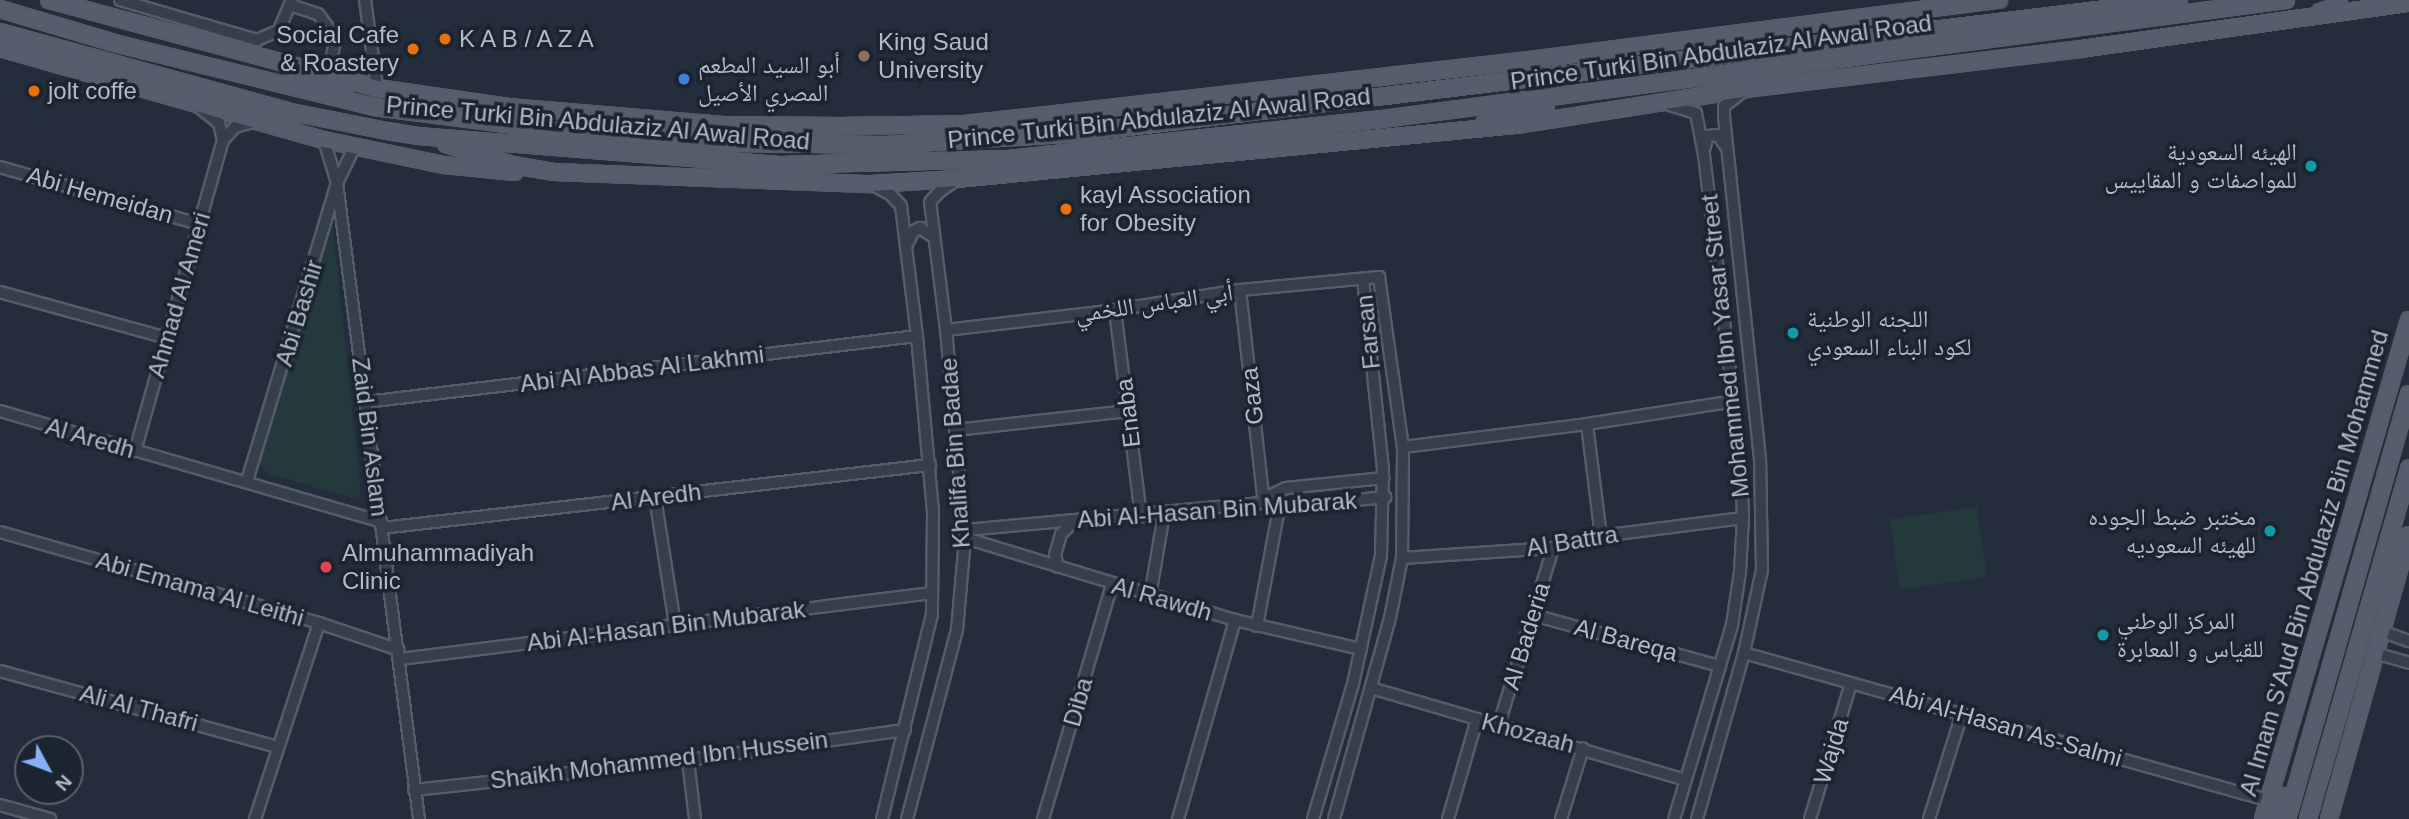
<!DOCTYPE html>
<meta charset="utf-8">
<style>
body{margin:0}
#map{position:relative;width:2409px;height:819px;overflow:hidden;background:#232d3b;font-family:Arial,"Noto Naskh Arabic",sans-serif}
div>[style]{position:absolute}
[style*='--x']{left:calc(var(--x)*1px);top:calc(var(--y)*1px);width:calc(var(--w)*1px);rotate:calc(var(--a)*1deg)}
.green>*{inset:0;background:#25393c;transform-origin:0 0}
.roads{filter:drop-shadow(2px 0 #555d69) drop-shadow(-2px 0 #555d69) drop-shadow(0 2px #555d69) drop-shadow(0 -2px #555d69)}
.minor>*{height:10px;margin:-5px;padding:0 5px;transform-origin:5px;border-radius:5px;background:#363f4c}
.major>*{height:14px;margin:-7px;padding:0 7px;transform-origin:7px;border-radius:7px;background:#545e6c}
.dots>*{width:19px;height:19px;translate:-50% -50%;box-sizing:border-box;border:4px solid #1c2430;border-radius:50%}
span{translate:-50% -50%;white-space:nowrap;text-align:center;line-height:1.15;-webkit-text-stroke:7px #1c2430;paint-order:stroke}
.poi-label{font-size:24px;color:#b2bac7}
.right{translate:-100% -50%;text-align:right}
.left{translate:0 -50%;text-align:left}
.street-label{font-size:24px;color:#b2bac7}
.north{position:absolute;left:14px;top:735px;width:70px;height:70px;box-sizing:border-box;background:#1c2430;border:2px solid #58606c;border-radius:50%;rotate:131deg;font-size:19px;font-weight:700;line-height:28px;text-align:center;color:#b2bac7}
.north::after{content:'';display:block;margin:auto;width:24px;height:32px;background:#87b1f7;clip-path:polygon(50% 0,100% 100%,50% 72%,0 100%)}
</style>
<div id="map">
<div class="green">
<div style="clip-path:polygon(332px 220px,361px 493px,356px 499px,269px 474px,262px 468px,260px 460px)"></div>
<div style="left:1977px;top:507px;width:71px;height:88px;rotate:82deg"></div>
</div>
<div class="roads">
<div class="minor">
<div style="--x:120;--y:0;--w:143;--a:16.3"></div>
<div style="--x:257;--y:40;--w:24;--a:-24"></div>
<div style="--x:279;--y:30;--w:33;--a:-67"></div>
<div style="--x:365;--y:0;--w:89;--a:82.2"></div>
<div style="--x:290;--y:5;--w:29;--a:18"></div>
<div style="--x:318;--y:14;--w:30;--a:53"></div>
<div style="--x:336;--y:38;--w:36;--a:103"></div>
<div style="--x:1666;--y:104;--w:31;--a:17"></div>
<div style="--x:1696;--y:113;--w:43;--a:79.2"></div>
<div style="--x:1704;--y:155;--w:307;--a:83.1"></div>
<div style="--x:1741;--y:460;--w:58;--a:88"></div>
<div style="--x:1743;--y:518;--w:54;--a:93.2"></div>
<div style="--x:1740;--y:572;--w:54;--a:98.6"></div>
<div style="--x:1732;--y:625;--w:202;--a:106.6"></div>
<div style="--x:199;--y:107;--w:26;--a:39"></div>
<div style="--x:219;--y:123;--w:17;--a:77"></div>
<div style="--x:324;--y:140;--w:45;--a:73.2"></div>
<div style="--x:337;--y:183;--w:641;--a:82.65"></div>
<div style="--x:1705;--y:147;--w:11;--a:-80"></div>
<div style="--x:1707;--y:136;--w:11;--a:-5"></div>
<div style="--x:1718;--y:135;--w:14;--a:56"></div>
<div style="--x:0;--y:167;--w:207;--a:16"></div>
<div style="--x:871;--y:184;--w:21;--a:28"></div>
<div style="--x:890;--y:194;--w:16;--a:47"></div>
<div style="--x:901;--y:206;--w:131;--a:83"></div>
<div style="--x:917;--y:336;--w:178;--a:84.8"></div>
<div style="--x:933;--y:513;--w:101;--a:90.6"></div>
<div style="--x:932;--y:614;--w:211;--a:103.7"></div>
<div style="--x:907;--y:244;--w:15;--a:-62"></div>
<div style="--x:914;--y:231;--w:7;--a:-27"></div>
<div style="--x:920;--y:228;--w:17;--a:33"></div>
<div style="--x:1240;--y:290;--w:214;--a:83.6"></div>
<div style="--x:0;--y:292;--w:173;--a:15.4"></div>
<div style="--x:1115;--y:310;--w:208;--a:82.8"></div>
<div style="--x:946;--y:330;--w:170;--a:-6.7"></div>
<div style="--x:1115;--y:310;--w:127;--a:-9.1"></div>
<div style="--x:1240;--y:290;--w:140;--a:-5.3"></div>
<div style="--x:1379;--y:277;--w:172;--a:82"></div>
<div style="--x:1403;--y:447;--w:111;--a:90.5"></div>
<div style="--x:1402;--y:558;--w:61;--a:101.3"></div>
<div style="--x:1390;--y:618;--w:209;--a:105.6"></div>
<div style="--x:366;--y:402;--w:555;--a:-6.83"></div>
<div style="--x:0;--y:411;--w:397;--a:16.2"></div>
<div style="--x:1587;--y:424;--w:113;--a:82.9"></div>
<div style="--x:956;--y:430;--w:173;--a:-6.3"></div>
<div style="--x:1403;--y:447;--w:185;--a:-7.1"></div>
<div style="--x:1587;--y:424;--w:150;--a:-8.8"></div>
<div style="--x:135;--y:451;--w:323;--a:-74.2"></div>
<div style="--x:223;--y:140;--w:18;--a:-47"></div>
<div style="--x:235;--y:127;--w:24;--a:-15"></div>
<div style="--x:247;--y:481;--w:311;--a:-73.2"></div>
<div style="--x:337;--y:183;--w:41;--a:-64.1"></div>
<div style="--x:655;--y:497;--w:129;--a:81.1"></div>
<div style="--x:1264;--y:503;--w:9;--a:-54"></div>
<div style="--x:1269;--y:496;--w:19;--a:-25"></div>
<div style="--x:1286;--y:488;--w:98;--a:-5.9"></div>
<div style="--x:382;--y:528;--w:552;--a:-6.56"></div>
<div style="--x:965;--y:530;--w:300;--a:-5.2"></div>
<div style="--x:1264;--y:503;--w:16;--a:18"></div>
<div style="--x:1279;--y:508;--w:107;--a:-5.9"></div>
<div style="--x:0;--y:532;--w:332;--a:15.9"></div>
<div style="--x:319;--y:623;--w:84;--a:18.6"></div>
<div style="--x:965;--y:538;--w:282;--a:16.9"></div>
<div style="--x:1235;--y:620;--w:129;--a:13"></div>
<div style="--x:1402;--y:558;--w:151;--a:-3.8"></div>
<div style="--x:1553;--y:548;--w:49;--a:-14"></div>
<div style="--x:1601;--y:536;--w:143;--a:-7.2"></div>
<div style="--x:1058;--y:567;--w:12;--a:-104"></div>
<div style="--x:1055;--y:555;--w:22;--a:-74"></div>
<div style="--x:1061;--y:534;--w:18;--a:-45"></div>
<div style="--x:1150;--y:596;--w:83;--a:-80.3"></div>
<div style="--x:1533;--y:615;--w:194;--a:15.3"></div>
<div style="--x:1257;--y:626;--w:120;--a:-79.4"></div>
<div style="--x:2381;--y:631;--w:30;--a:20"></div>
<div style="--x:1744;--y:653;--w:543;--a:15.7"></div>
<div style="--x:2375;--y:653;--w:35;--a:16"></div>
<div style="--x:400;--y:659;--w:536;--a:-7.07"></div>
<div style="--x:0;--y:671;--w:288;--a:15.3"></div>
<div style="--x:1371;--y:688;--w:328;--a:16.3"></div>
<div style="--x:1499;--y:724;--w:184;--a:-72.9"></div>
<div style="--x:688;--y:760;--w:59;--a:83.2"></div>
<div style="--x:414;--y:790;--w:276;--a:-6.2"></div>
<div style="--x:688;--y:760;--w:219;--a:-7.9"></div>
<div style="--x:0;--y:805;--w:52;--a:15.6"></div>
<div style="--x:255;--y:819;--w:206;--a:-71.9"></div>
<div style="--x:907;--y:819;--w:196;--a:-75.2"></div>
<div style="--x:957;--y:630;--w:92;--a:-85"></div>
<div style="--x:965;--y:538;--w:209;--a:-95.2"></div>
<div style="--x:946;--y:330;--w:129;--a:-97.1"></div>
<div style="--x:930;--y:202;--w:15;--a:-48"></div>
<div style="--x:940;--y:191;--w:22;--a:-34"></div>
<div style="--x:1043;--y:819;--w:244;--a:-73.6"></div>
<div style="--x:1178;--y:819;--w:207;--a:-74"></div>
<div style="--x:1313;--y:819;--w:141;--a:-73.5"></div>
<div style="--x:1353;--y:684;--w:131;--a:-77.7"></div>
<div style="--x:1381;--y:556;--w:87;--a:-88.7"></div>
<div style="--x:1383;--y:469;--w:191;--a:-96"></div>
<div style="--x:1448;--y:819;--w:104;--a:-73.8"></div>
<div style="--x:1561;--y:819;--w:74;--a:-72.8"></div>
<div style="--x:1697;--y:819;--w:173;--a:-74.2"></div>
<div style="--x:1744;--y:653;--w:85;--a:-77.8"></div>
<div style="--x:1762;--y:570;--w:111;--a:-91"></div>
<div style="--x:1760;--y:459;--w:343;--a:-96"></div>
<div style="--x:1724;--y:118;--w:12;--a:-90"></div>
<div style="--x:1724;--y:106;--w:26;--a:-37"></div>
<div style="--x:1810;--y:819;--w:142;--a:-73.2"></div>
<div style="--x:1929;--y:819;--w:110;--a:-72.6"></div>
</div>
<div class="major">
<div style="--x:49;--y:0;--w:340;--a:15"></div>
<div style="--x:377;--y:88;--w:133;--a:8.2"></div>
<div style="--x:509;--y:107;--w:215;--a:4.8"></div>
<div style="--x:723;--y:125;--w:117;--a:0.5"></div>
<div style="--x:840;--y:126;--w:124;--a:-0.9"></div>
<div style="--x:964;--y:124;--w:83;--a:-6.2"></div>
<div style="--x:1047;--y:115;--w:485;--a:-6.5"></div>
<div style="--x:1529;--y:60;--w:474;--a:-7.3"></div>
<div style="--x:0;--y:9;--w:123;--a:16.5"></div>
<div style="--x:118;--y:44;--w:264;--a:13.8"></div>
<div style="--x:374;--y:107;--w:178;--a:7.4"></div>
<div style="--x:551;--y:130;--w:176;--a:4.2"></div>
<div style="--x:727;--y:143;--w:158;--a:0.7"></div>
<div style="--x:885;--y:145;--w:194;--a:-3.5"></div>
<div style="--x:1079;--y:133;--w:1108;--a:-6.89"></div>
<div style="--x:2320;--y:12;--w:13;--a:-18"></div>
<div style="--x:2332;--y:8;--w:11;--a:-49"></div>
<div style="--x:0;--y:32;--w:297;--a:15.4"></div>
<div style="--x:286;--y:111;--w:103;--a:11.2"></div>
<div style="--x:387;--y:131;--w:31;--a:9"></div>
<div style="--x:418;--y:136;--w:365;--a:4.6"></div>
<div style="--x:782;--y:165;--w:226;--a:-1.5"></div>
<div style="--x:1008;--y:159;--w:369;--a:-6.1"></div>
<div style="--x:1375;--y:120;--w:919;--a:-7.5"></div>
<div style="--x:0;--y:48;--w:337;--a:15.9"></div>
<div style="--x:324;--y:140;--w:123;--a:11.8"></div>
<div style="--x:444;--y:165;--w:71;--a:5.6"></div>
<div style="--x:291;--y:80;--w:56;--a:5.1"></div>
<div style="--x:1271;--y:93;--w:56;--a:5.1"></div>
<div style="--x:1484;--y:123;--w:64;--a:-14.5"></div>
<div style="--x:446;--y:144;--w:70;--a:17.4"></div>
<div style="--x:513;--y:165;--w:42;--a:9.7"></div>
<div style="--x:554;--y:172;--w:317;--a:2.2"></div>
<div style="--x:871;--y:184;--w:87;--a:-3.3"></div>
<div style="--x:958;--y:179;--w:562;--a:-5.52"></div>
<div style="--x:1517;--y:125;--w:232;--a:-8.9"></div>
<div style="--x:1746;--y:89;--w:337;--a:-6.8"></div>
<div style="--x:2081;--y:49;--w:331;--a:-8"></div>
<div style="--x:2263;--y:819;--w:520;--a:-73.69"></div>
<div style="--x:2276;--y:819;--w:25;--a:-69"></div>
<div style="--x:2287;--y:819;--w:442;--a:-74"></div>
<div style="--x:2308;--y:819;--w:365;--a:-73.9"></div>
<div style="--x:2329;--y:819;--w:295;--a:-74.3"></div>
</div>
</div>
<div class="dots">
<div style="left:445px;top:39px;background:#e8710a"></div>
<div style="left:413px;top:49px;background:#e8710a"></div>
<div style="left:864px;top:56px;background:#8d6e63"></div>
<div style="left:684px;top:79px;background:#3f7fe0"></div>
<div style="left:34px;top:91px;background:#e8710a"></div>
<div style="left:2311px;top:166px;background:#0f9aa8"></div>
<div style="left:1066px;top:209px;background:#e8710a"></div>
<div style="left:1793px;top:333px;background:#0f9aa8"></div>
<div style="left:2270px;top:531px;background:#0f9aa8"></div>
<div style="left:326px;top:567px;background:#e0444e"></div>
<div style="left:2103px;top:635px;background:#0f9aa8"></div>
</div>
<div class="poi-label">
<span class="right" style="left:399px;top:49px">Social Cafe<br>&amp; Roastery</span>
<span class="left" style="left:459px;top:39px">K A B / A Z A</span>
<span class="left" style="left:878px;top:56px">King Saud<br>University</span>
<span class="left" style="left:698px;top:79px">أبو السيد المطعم<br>المصري اﻷصيل</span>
<span class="left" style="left:48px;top:91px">jolt coffe</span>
<span class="right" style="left:2297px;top:166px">الهيئه السعودية<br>للمواصفات و المقاييس</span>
<span class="left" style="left:1080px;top:209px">kayl Association<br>for Obesity</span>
<span class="left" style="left:1807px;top:333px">اللجنه الوطنية<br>لكود البناء السعودي</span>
<span class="right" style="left:2256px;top:531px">مختبر ضبط الجوده<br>للهيئه السعوديه</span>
<span class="left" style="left:342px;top:567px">Almuhammadiyah<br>Clinic</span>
<span class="left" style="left:2117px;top:635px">المركز الوطني<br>للقياس و المعابرة</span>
</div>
<div class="street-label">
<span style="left:1721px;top:52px;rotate:-8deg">Prince Turki Bin Abdulaziz Al Awal Road</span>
<span style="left:1159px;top:118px;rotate:-6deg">Prince Turki Bin Abdulaziz Al Awal Road</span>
<span style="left:598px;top:123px;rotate:5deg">Prince Turki Bin Abdulaziz Al Awal Road</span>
<span style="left:100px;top:195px;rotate:16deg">Abi Hemeidan</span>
<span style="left:179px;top:295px;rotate:-74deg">Ahmad Al Ameri</span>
<span style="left:1154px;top:303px;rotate:-8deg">أبي العباس اللخمي</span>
<span style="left:299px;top:313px;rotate:-73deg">Abi Bashir</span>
<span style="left:1368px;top:332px;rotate:-96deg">Farsan</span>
<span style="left:1725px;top:346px;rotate:-96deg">Mohammed Ibn Yasar Street</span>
<span style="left:642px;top:369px;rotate:-7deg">Abi Al Abbas Al Lakhmi</span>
<span style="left:1252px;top:396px;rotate:-96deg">Gaza</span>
<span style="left:1128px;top:413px;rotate:-97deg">Enaba</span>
<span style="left:370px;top:437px;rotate:83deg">Zaid Bin Aslam</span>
<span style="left:90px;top:438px;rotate:16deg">Al Aredh</span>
<span style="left:955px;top:453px;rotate:-94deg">Khalifa Bin Badae</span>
<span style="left:656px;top:497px;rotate:-7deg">Al Aredh</span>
<span style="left:1217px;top:510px;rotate:-4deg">Abi Al-Hasan Bin Mubarak</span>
<span style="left:1572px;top:541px;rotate:-9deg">Al Battra</span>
<span style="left:2314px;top:563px;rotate:-74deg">Al Imam S'Aud Bin Abdulaziz Bin Mohammed</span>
<span style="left:200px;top:589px;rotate:16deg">Abi Emama Al Leithi</span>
<span style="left:1162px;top:599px;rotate:16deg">Al Rawdh</span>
<span style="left:666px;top:626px;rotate:-7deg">Abi Al-Hasan Bin Mubarak</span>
<span style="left:1526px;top:636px;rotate:-73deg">Al Baderia</span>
<span style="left:1626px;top:640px;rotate:15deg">Al Bareqa</span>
<span style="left:1078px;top:702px;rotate:-74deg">Diba</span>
<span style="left:139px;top:708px;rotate:15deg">Ali Al Thafri</span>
<span style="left:2006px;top:726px;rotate:16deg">Abi Al-Hasan As-Salmi</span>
<span style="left:1528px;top:733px;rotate:15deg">Khozaah</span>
<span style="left:1831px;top:751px;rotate:-73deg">Wajda</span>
<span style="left:659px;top:760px;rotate:-7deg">Shaikh Mohammed Ibn Hussein</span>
</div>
<div class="north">N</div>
</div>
